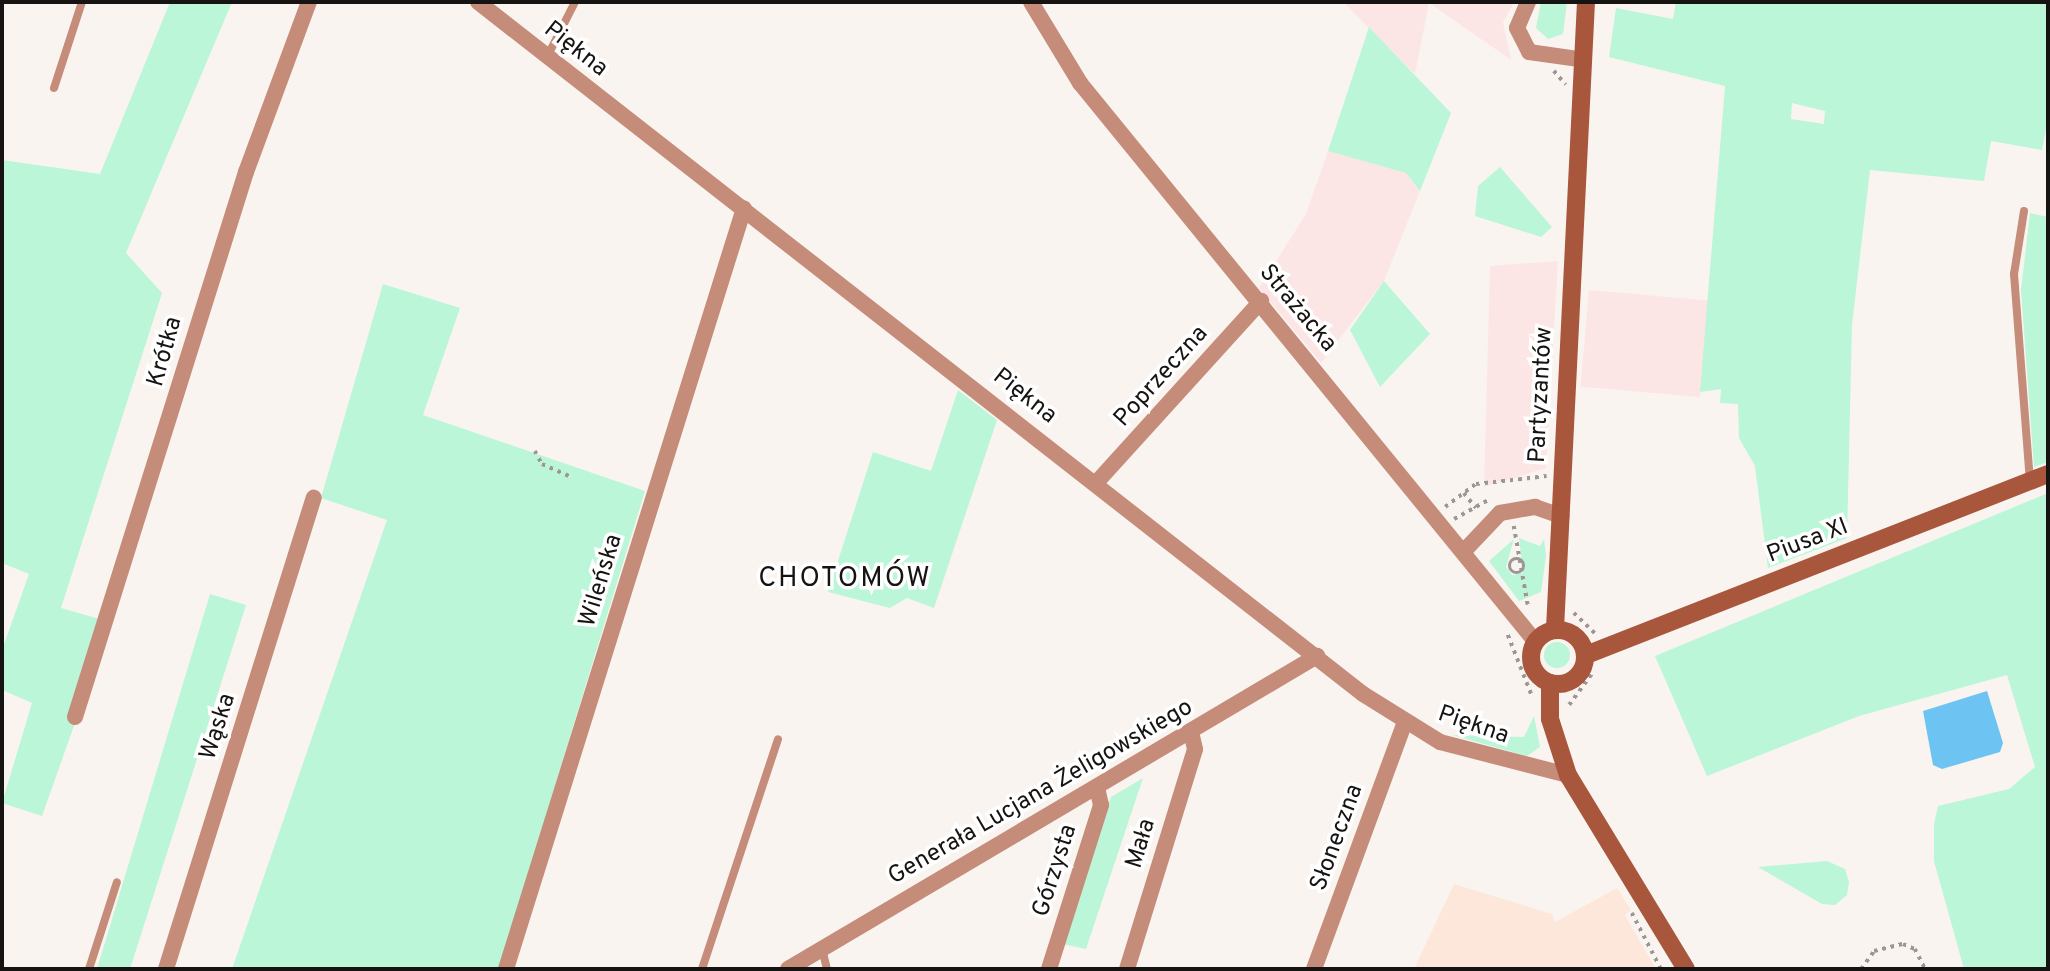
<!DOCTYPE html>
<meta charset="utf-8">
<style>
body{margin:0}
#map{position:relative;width:2050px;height:971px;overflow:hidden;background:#faf4f0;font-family:Overpass,sans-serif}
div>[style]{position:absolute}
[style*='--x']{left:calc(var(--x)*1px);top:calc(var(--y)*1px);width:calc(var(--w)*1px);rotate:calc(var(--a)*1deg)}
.commercial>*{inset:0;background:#fce6e5;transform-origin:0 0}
.education>*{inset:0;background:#fde7da}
.green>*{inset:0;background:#baf6d7}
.round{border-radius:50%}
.water>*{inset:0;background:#6dc3f2}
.path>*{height:3.5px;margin-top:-1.75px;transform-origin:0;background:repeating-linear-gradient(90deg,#9c9794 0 3.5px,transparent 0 8.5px)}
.path>.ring{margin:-1.75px;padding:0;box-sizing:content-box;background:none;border:3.5px solid #9c9794;border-radius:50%}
.lane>*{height:8px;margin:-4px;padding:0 4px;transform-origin:4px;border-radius:4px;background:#c58c79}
.street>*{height:16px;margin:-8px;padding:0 8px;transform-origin:8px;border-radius:8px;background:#c58c79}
.secondary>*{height:18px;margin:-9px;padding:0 9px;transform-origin:9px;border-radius:9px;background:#a8563c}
.secondary>.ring{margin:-9px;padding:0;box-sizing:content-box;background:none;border:18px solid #a8563c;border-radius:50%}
span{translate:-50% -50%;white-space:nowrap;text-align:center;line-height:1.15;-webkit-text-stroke:7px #fff;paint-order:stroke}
.street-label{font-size:24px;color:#161412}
.quarter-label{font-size:28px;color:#161412;letter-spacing:2px}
.frame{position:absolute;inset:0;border:4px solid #161412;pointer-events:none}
</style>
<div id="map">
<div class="commercial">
<div style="clip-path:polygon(1343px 2px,1514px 2px,1503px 23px,1511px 60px,1429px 3px,1415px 74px)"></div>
<div style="clip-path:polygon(1328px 151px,1406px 173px,1420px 191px,1384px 281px,1321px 363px,1259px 288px,1306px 214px)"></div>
<div style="clip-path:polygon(1558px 261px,1546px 468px,1484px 487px,1490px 266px)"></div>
<div style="left:1589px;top:290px;width:120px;height:97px;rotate:5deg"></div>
</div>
<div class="education">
<div style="clip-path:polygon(1454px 884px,1552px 914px,1555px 922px,1617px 888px,1631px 910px,1625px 915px,1656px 969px,1414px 969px)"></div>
</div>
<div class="green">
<div style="clip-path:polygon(170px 2px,232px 2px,126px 253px,162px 293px,61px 608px,103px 620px,67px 719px,75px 723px,42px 816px,2px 803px,32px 703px,2px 690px,2px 650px,29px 574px,2px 563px,2px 160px,100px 174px)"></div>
<div style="clip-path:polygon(1541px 2px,1567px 2px,1563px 34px,1548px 39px,1536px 28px)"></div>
<div style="clip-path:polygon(evenodd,1676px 2px,2048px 2px,2048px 118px,2042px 150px,1991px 141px,1984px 181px,1870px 170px,1852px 325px,1847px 538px,1768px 568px,1755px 466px,1739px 438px,1738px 404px,1720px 403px,1721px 389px,1700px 392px,1725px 86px,1609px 57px,1616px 8px,1673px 19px,1676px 2px,1792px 103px,1825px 111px,1824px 124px,1791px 119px,1792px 103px)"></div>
<div style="clip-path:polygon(1369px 27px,1451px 113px,1420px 191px,1406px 173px,1328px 151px)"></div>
<div style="clip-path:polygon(1500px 167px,1552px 227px,1541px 237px,1475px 216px,1478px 186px)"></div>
<div style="clip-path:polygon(2030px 213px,2048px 217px,2048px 462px,2034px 467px,2021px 290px)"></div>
<div style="clip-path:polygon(1384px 281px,1430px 334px,1380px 387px,1350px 330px)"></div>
<div style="clip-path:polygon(383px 284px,460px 308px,423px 415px,645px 491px,499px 969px,232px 969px,387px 520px,321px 498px)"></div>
<div style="clip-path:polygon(958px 390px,997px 420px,934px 608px,907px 598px,890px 608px,828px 592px,873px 452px,931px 471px)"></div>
<div style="clip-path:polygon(2048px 493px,2048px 969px,1964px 969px,1934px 861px,1934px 824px,1938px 806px,2009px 789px,2035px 767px,2007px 675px,1859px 716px,1707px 776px,1655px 656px)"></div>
<div style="clip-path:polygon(1519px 538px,1540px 546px,1544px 539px,1546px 556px,1541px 592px,1519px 601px,1489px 561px,1514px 539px,1506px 567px,1512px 575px,1523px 573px)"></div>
<div style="clip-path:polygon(210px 594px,246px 605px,130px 969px,97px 969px)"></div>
<div class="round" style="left:1544px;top:642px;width:26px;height:26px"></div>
<div style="clip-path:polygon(1534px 716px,1540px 747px,1527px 756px,1452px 735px,1524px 737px)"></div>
<div style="clip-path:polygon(1143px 778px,1086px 949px,1063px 944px,1111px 797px)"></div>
<div style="clip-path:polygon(1827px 861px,1845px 869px,1849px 882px,1847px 895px,1835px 905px,1822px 904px,1758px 867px)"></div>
</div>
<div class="water">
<div style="clip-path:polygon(1987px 691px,2003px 743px,2000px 752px,1942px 769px,1933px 765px,1923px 711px)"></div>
</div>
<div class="path">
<div style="--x:1554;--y:71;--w:18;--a:49"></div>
<div style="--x:535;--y:451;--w:15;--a:62"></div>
<div style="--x:542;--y:464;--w:30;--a:24"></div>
<div style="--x:1464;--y:493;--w:19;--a:51"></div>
<div style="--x:1445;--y:507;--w:39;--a:-37"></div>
<div style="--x:1476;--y:484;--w:71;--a:-6.4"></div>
<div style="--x:1454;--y:519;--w:38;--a:-29"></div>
<div style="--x:1514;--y:526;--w:80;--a:80"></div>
<div class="ring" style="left:1510px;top:559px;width:10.5px;height:10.5px"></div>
<div style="--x:1574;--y:613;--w:29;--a:44"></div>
<div style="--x:1508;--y:635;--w:66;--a:68.5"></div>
<div style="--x:1569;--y:705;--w:41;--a:-54"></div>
<div style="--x:1632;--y:913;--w:63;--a:62.6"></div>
<div style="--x:1861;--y:969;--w:22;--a:-54"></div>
<div style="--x:1874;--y:951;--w:30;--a:-14"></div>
<div style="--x:1903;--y:944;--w:13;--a:23"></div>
<div style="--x:1915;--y:949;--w:22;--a:63"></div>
</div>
<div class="lane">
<div style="--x:547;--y:57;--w:62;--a:-63"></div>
<div style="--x:54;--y:88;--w:90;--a:-72"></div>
<div style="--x:2024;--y:211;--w:64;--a:99"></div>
<div style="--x:2014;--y:274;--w:207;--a:85.6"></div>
<div style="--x:822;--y:949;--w:21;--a:76"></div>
<div style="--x:89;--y:969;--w:91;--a:-72.2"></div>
<div style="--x:702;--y:969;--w:242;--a:-71.7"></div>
</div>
<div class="street">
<div style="--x:478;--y:2;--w:1123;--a:38.02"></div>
<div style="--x:1363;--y:694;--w:91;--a:31.9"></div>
<div style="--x:1440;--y:742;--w:132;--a:14.5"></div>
<div style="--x:1031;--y:2;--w:95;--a:58.8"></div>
<div style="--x:1080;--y:83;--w:720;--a:50.81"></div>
<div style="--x:1528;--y:2;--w:28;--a:113"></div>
<div style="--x:1517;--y:28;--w:27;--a:63"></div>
<div style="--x:1529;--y:52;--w:49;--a:8.1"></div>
<div style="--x:1096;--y:483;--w:246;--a:-47.8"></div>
<div style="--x:1466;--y:549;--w:50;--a:-46.6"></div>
<div style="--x:1500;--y:513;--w:36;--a:-10"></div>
<div style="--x:1535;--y:507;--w:28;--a:19"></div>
<div style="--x:75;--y:717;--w:571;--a:-72.58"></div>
<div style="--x:246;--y:172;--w:181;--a:-69.7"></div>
<div style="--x:166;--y:969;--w:494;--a:-72.6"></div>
<div style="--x:506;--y:969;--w:797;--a:-72.63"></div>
<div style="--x:788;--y:969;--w:615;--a:-30.61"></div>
<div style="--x:1049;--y:969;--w:172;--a:-72.4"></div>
<div style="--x:1101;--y:805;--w:18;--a:-103"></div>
<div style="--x:1127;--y:969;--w:230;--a:-72.8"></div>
<div style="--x:1195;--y:749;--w:18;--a:-103"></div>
<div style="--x:1314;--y:969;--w:263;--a:-69.8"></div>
</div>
<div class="secondary">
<div style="--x:1555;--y:629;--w:628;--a:-87.17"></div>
<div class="ring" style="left:1531px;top:630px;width:36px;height:36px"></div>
<div style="--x:1586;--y:655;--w:496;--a:-21.4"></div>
<div style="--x:1550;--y:683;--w:36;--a:90"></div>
<div style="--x:1550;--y:719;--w:59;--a:72.2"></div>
<div style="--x:1568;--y:775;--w:227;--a:58.7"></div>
</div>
<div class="street-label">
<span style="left:575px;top:50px;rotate:38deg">Piękna</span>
<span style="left:1297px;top:309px;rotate:50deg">Strażacka</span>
<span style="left:166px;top:352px;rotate:-74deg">Krótka</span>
<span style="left:1162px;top:377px;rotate:-48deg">Poprzeczna</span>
<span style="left:1542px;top:395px;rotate:-87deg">Partyzantów</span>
<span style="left:1024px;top:397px;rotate:38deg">Piękna</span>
<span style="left:1808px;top:542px;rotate:-21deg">Piusa XI</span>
<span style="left:602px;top:581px;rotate:-73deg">Wileńska</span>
<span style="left:1473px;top:726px;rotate:19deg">Piękna</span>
<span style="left:219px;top:727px;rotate:-72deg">Wąska</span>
<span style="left:1041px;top:793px;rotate:-30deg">Generała Lucjana Żeligowskiego</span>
<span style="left:1338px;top:838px;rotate:-70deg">Słoneczna</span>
<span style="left:1142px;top:844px;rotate:-73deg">Mała</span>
<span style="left:1056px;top:871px;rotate:-72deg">Górzysta</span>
</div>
<div class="quarter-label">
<span style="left:845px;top:579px">CHOTOMÓW</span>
</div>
<div class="frame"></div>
</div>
